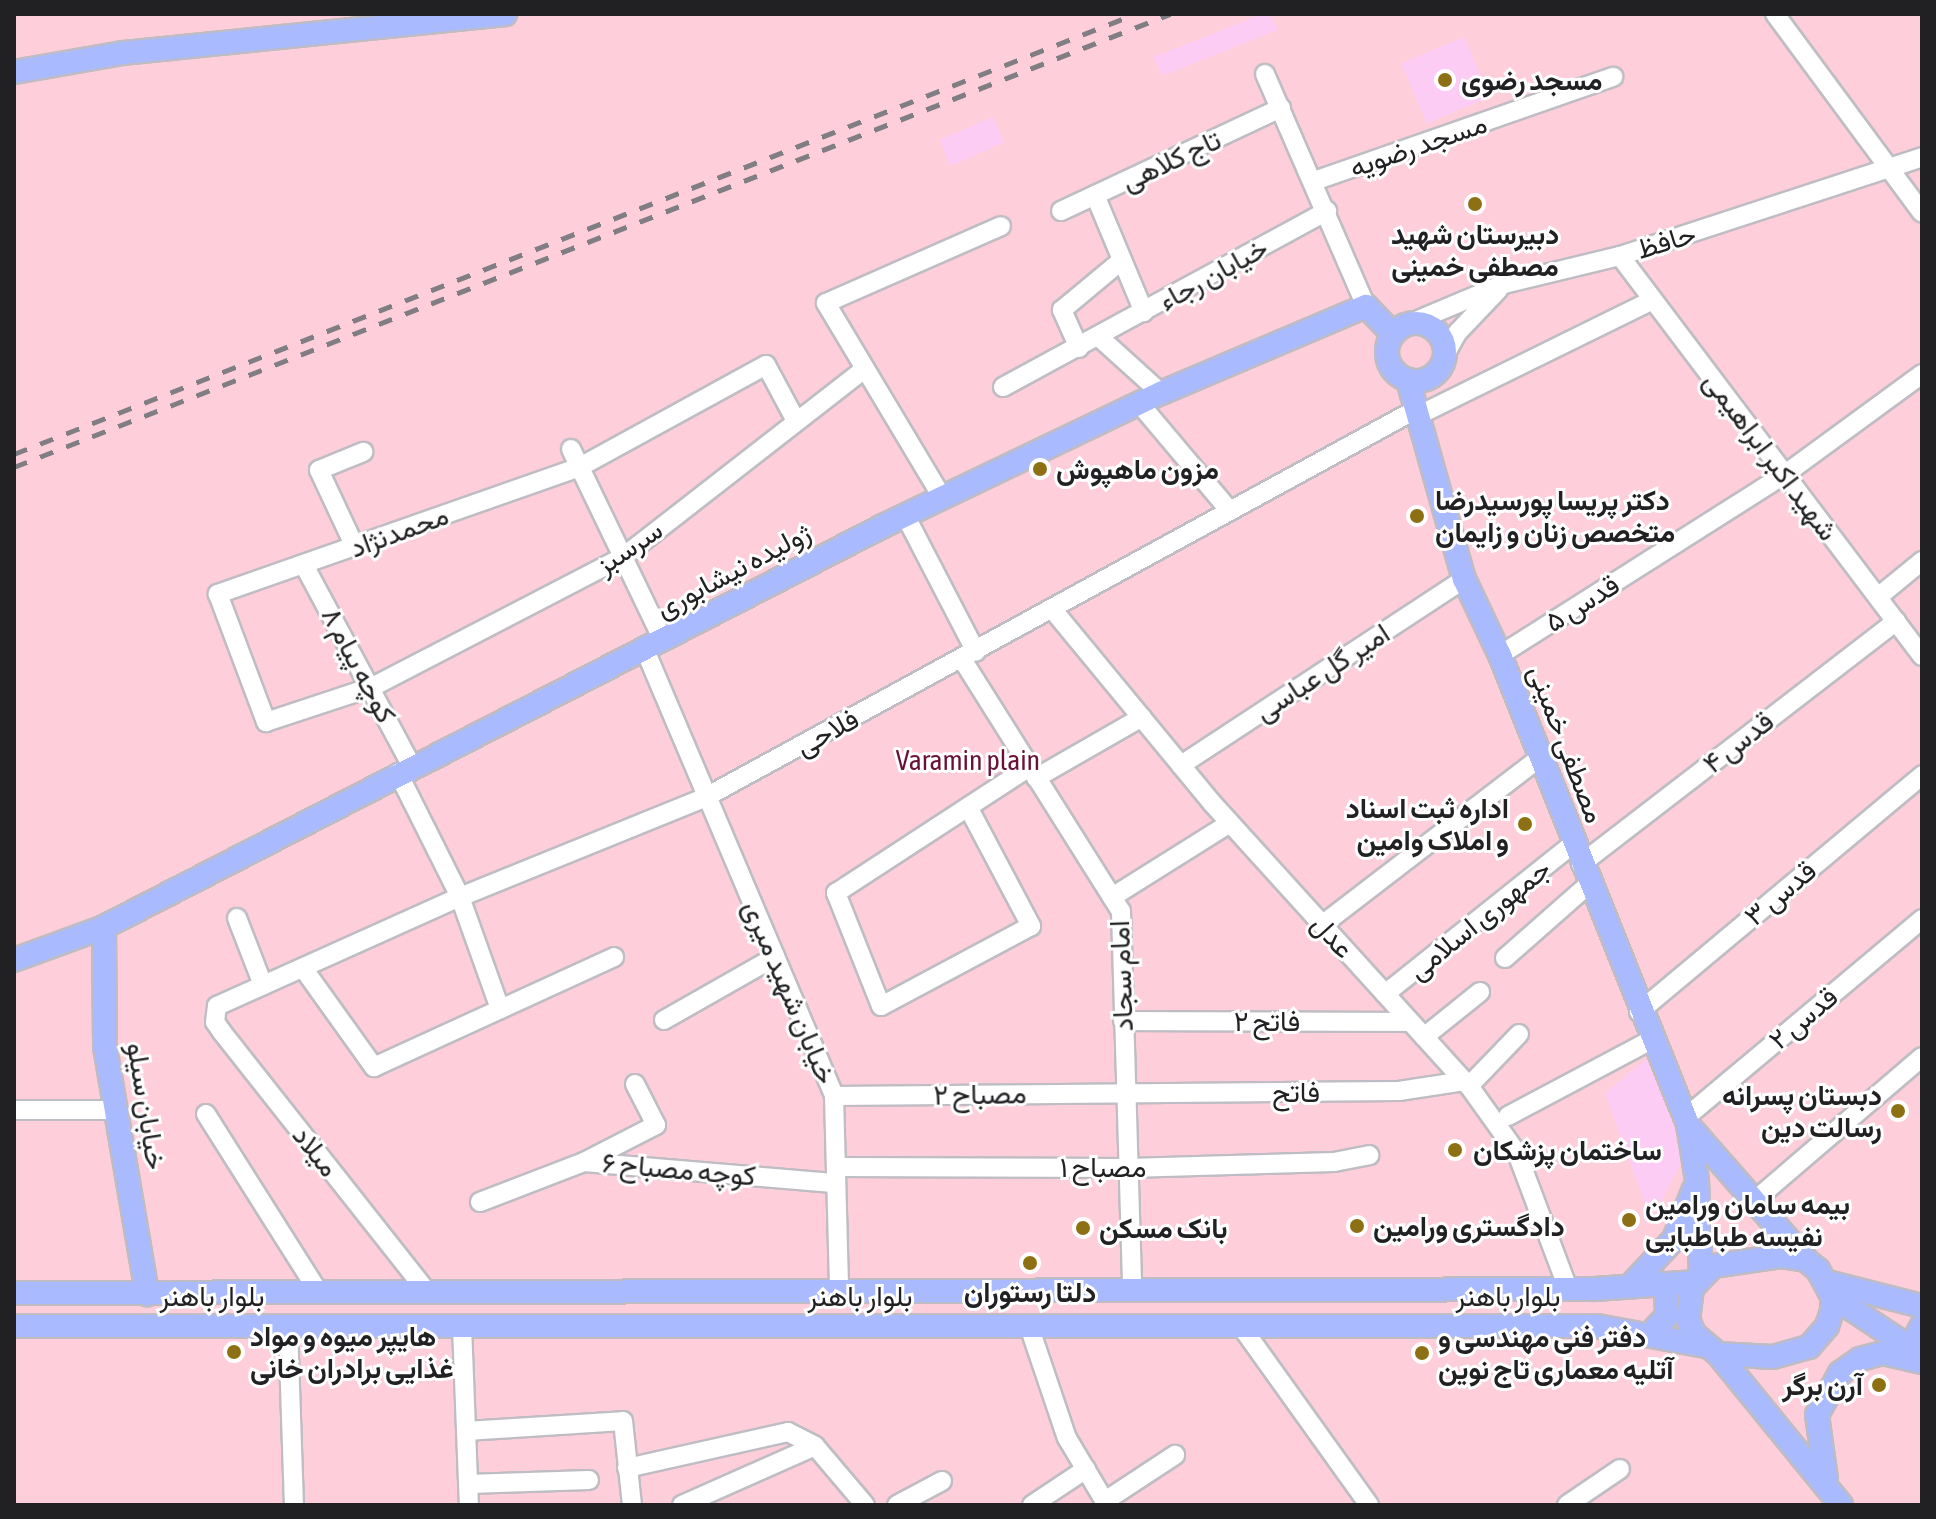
<!DOCTYPE html>
<meta charset="utf-8">
<style>
body{margin:0}
#map{position:relative;width:1936px;height:1519px;overflow:hidden;background:#f6f3fa;font-family:"Asap Condensed",Vazirmatn,sans-serif}
div>[style]{position:absolute}
[style*='--x']{left:calc(var(--x)*1px);top:calc(var(--y)*1px);width:calc(var(--w)*1px);rotate:calc(var(--a)*1deg)}
.green>*{inset:0;background:#fecedb;transform-origin:0 0}
.building>*{inset:0;background:#fcccf5;transform-origin:0 0}
.roads{filter:drop-shadow(2px 0 #bfbdc3) drop-shadow(-2px 0 #bfbdc3) drop-shadow(0 2px #bfbdc3) drop-shadow(0 -2px #bfbdc3)}
.minor>*{height:18px;margin:-9px;padding:0 9px;transform-origin:9px;border-radius:9px;background:#fff}
.major>*{height:22px;margin:-11px;padding:0 11px;transform-origin:11px;border-radius:11px;background:#aabafe}
.major>.ring{margin:-11px;padding:0;box-sizing:content-box;background:none;border:22px solid #aabafe;border-radius:50%}
.rail>*{height:5px;margin-top:-2.5px;transform-origin:0;background:repeating-linear-gradient(90deg,#807e83 0 14px,transparent 0 28px)}
.dots>*{width:22px;height:22px;translate:-50% -50%;box-sizing:border-box;border:4px solid #fff;border-radius:50%}
span{translate:-50% -50%;white-space:nowrap;text-align:center;line-height:1.15;-webkit-text-stroke:6px #fff;paint-order:stroke}
.poi-label{font-size:28px;color:#212023;font-weight:700}
.left{translate:0 -50%;text-align:left}
.right{translate:-100% -50%;text-align:right}
.street-label{font-size:28px;color:#212023}
.park-label{font-size:28px;color:#6a1137}
.frame{position:absolute;inset:0;border:16px solid #212023;pointer-events:none}
</style>
<div id="map">
<div class="green">
<div style="left:14px;top:14px;width:1908px;height:1491px"></div>
</div>
<div class="building">
<div style="clip-path:polygon(1262px 14px,1271px 14px,1277px 30px,1162px 76px,1154px 57px)"></div>
<div style="left:1464px;top:37px;width:65px;height:68px;rotate:67deg"></div>
<div style="left:993px;top:117px;width:28px;height:58px;rotate:67deg"></div>
<div style="clip-path:polygon(1648px 1058px,1686px 1154px,1651px 1220px,1605px 1093px)"></div>
</div>
<div class="roads">
<div class="minor">
<div style="--x:1775;--y:14;--w:247;--a:53.5"></div>
<div style="--x:1265;--y:74;--w:253;--a:66.5"></div>
<div style="--x:1314;--y:181;--w:317;--a:-19.2"></div>
<div style="--x:1095;--y:195;--w:127;--a:67.3"></div>
<div style="--x:1061;--y:211;--w:243;--a:-25.1"></div>
<div style="--x:1620;--y:256;--w:501;--a:52.95"></div>
<div style="--x:1411;--y:323;--w:101;--a:-22.8"></div>
<div style="--x:1504;--y:284;--w:119;--a:-13.6"></div>
<div style="--x:1620;--y:256;--w:318;--a:-18.1"></div>
<div style="--x:1099;--y:337;--w:84;--a:42.1"></div>
<div style="--x:1079;--y:348;--w:42;--a:-114.1"></div>
<div style="--x:1062;--y:310;--w:78;--a:-39.8"></div>
<div style="--x:1445;--y:355;--w:26;--a:-61"></div>
<div style="--x:1458;--y:332;--w:59;--a:-46.4"></div>
<div style="--x:1003;--y:387;--w:369;--a:-28.5"></div>
<div style="--x:1139;--y:403;--w:141;--a:49.9"></div>
<div style="--x:1417;--y:416;--w:263;--a:-26.2"></div>
<div style="--x:795;--y:419;--w:61;--a:-118.2"></div>
<div style="--x:766;--y:365;--w:212;--a:151.3"></div>
<div style="--x:580;--y:467;--w:384;--a:160.7"></div>
<div style="--x:218;--y:594;--w:137;--a:69.4"></div>
<div style="--x:266;--y:722;--w:112;--a:-18.3"></div>
<div style="--x:372;--y:687;--w:283;--a:-27.4"></div>
<div style="--x:623;--y:557;--w:304;--a:-37.9"></div>
<div style="--x:571;--y:449;--w:212;--a:64.3"></div>
<div style="--x:942;--y:497;--w:226;--a:-120.9"></div>
<div style="--x:826;--y:303;--w:191;--a:-23.7"></div>
<div style="--x:905;--y:515;--w:154;--a:62.6"></div>
<div style="--x:355;--y:547;--w:85;--a:-115.1"></div>
<div style="--x:319;--y:470;--w:48;--a:-22.2"></div>
<div style="--x:304;--y:565;--w:228;--a:61.8"></div>
<div style="--x:1878;--y:597;--w:57;--a:-39.3"></div>
<div style="--x:1053;--y:610;--w:251;--a:50.5"></div>
<div style="--x:1213;--y:804;--w:381;--a:47.8"></div>
<div style="--x:1469;--y:1086;--w:82;--a:54.4"></div>
<div style="--x:1517;--y:1153;--w:145;--a:69.4"></div>
<div style="--x:645;--y:650;--w:484;--a:67"></div>
<div style="--x:834;--y:1096;--w:195;--a:88.5"></div>
<div style="--x:1500;--y:655;--w:336;--a:-32.4"></div>
<div style="--x:1784;--y:475;--w:171;--a:-36.2"></div>
<div style="--x:962;--y:659;--w:298;--a:57.8"></div>
<div style="--x:1121;--y:911;--w:379;--a:88.3"></div>
<div style="--x:1181;--y:765;--w:339;--a:-33.3"></div>
<div style="--x:398;--y:773;--w:139;--a:63.4"></div>
<div style="--x:460;--y:897;--w:119;--a:70.3"></div>
<div style="--x:1036;--y:778;--w:122;--a:-29.9"></div>
<div style="--x:968;--y:807;--w:135;--a:62.1"></div>
<div style="--x:1031;--y:926;--w:170;--a:151.9"></div>
<div style="--x:881;--y:1006;--w:122;--a:-111.7"></div>
<div style="--x:836;--y:893;--w:230;--a:-33.1"></div>
<div style="--x:1581;--y:864;--w:398;--a:-37.6"></div>
<div style="--x:1112;--y:897;--w:139;--a:-32.1"></div>
<div style="--x:237;--y:918;--w:72;--a:68.8"></div>
<div style="--x:1322;--y:925;--w:276;--a:-37.5"></div>
<div style="--x:1505;--y:958;--w:112;--a:-41.4"></div>
<div style="--x:303;--y:968;--w:122;--a:54.4"></div>
<div style="--x:374;--y:1067;--w:264;--a:-24.6"></div>
<div style="--x:1385;--y:994;--w:241;--a:-38.6"></div>
<div style="--x:1639;--y:1012;--w:369;--a:-39.9"></div>
<div style="--x:664;--y:1020;--w:128;--a:-29.6"></div>
<div style="--x:1123;--y:1021;--w:287;--a:0.2"></div>
<div style="--x:1424;--y:1037;--w:72;--a:-38.8"></div>
<div style="--x:1469;--y:1086;--w:72;--a:-46.1"></div>
<div style="--x:834;--y:1096;--w:565;--a:-0.51"></div>
<div style="--x:1399;--y:1091;--w:66;--a:-8.7"></div>
<div style="--x:14;--y:1110;--w:102;--a:0"></div>
<div style="--x:206;--y:1114;--w:212;--a:57.7"></div>
<div style="--x:1508;--y:1116;--w:162;--a:-28"></div>
<div style="--x:1685;--y:1118;--w:309;--a:-40"></div>
<div style="--x:584;--y:1162;--w:81;--a:-27.2"></div>
<div style="--x:656;--y:1125;--w:46;--a:-117.1"></div>
<div style="--x:836;--y:1167;--w:293;--a:0.2"></div>
<div style="--x:1129;--y:1168;--w:205;--a:-1.7"></div>
<div style="--x:1334;--y:1162;--w:36;--a:-11"></div>
<div style="--x:1754;--y:1201;--w:221;--a:-40.6"></div>
<div style="--x:480;--y:1202;--w:111;--a:-21"></div>
<div style="--x:584;--y:1162;--w:253;--a:4.8"></div>
<div style="--x:428;--y:1293;--w:333;--a:-128.3"></div>
<div style="--x:222;--y:1032;--w:12;--a:-125"></div>
<div style="--x:215;--y:1022;--w:16;--a:-83"></div>
<div style="--x:217;--y:1006;--w:266;--a:-24.2"></div>
<div style="--x:460;--y:897;--w:266;--a:-22.1"></div>
<div style="--x:706;--y:797;--w:808;--a:-28.63"></div>
<div style="--x:288;--y:1326;--w:179;--a:88.1"></div>
<div style="--x:462;--y:1326;--w:179;--a:87.8"></div>
<div style="--x:1029;--y:1326;--w:118;--a:71.3"></div>
<div style="--x:1067;--y:1438;--w:78;--a:59.2"></div>
<div style="--x:1241;--y:1326;--w:220;--a:54.4"></div>
<div style="--x:466;--y:1431;--w:157;--a:-3.6"></div>
<div style="--x:623;--y:1421;--w:84;--a:83.9"></div>
<div style="--x:627;--y:1468;--w:165;--a:-12.6"></div>
<div style="--x:788;--y:1432;--w:30;--a:27"></div>
<div style="--x:815;--y:1446;--w:77;--a:49.7"></div>
<div style="--x:468;--y:1484;--w:121;--a:-1.9"></div>
<div style="--x:1105;--y:1501;--w:84;--a:-33.3"></div>
<div style="--x:682;--y:1505;--w:145;--a:-23.9"></div>
<div style="--x:897;--y:1505;--w:51;--a:-28.1"></div>
<div style="--x:1032;--y:1505;--w:65;--a:-33.7"></div>
<div style="--x:1567;--y:1505;--w:64;--a:-34.2"></div>
</div>
<div class="major">
<div style="--x:14;--y:72;--w:111;--a:-9.9"></div>
<div style="--x:123;--y:53;--w:384;--a:-5.8"></div>
<div class="ring" style="left:1387px;top:323px;width:36px;height:36px"></div>
<div style="--x:1408;--y:380;--w:207;--a:74.3"></div>
<div style="--x:1464;--y:579;--w:84;--a:64.7"></div>
<div style="--x:1500;--y:655;--w:505;--a:68.16"></div>
<div style="--x:1688;--y:1124;--w:57;--a:80.9"></div>
<div style="--x:1697;--y:1180;--w:95;--a:87.6"></div>
<div style="--x:104;--y:927;--w:120;--a:89.5"></div>
<div style="--x:105;--y:1047;--w:251;--a:80.3"></div>
<div style="--x:14;--y:960;--w:96;--a:-20.1"></div>
<div style="--x:104;--y:927;--w:876;--a:-27.24"></div>
<div style="--x:883;--y:526;--w:308;--a:-25.6"></div>
<div style="--x:1161;--y:393;--w:223;--a:-23"></div>
<div style="--x:1366;--y:306;--w:39;--a:46"></div>
<div style="--x:1688;--y:1125;--w:179;--a:48.8"></div>
<div style="--x:1827;--y:1282;--w:98;--a:14.2"></div>
<div style="--x:1632;--y:1284;--w:62;--a:-47"></div>
<div style="--x:1674;--y:1239;--w:54;--a:-68.2"></div>
<div style="--x:14;--y:1293;--w:1581;--a:-0.14"></div>
<div style="--x:1595;--y:1289;--w:101;--a:-4"></div>
<div style="--x:1832;--y:1296;--w:107;--a:33.5"></div>
<div style="--x:1922;--y:1325;--w:16;--a:117"></div>
<div style="--x:1915;--y:1339;--w:17;--a:66"></div>
<div style="--x:14;--y:1326;--w:1583;--a:0"></div>
<div style="--x:1597;--y:1326;--w:110;--a:10.5"></div>
<div style="--x:1651;--y:1333;--w:23;--a:-47"></div>
<div style="--x:1667;--y:1316;--w:23;--a:-92"></div>
<div style="--x:1666;--y:1293;--w:12;--a:-125"></div>
<div style="--x:1718;--y:1354;--w:55;--a:3.1"></div>
<div style="--x:1773;--y:1357;--w:37;--a:-16"></div>
<div style="--x:1809;--y:1347;--w:28;--a:-49"></div>
<div style="--x:1827;--y:1326;--w:16;--a:-72"></div>
<div style="--x:1832;--y:1311;--w:15;--a:-90"></div>
<div style="--x:1832;--y:1296;--w:30;--a:-118"></div>
<div style="--x:1818;--y:1270;--w:16;--a:-140"></div>
<div style="--x:1806;--y:1260;--w:25;--a:-171"></div>
<div style="--x:1781;--y:1256;--w:69;--a:171.6"></div>
<div style="--x:1713;--y:1266;--w:30;--a:134"></div>
<div style="--x:1692;--y:1288;--w:31;--a:97"></div>
<div style="--x:1688;--y:1319;--w:16;--a:68"></div>
<div style="--x:1694;--y:1334;--w:31;--a:40"></div>
<div style="--x:1718;--y:1354;--w:195;--a:50.8"></div>
<div style="--x:1826;--y:1479;--w:65;--a:-98"></div>
<div style="--x:1817;--y:1415;--w:48;--a:-61.3"></div>
<div style="--x:1840;--y:1373;--w:24;--a:-35"></div>
<div style="--x:1860;--y:1359;--w:24;--a:-15"></div>
<div style="--x:1883;--y:1353;--w:40;--a:13"></div>
</div>
</div>
<div class="rail">
<div style="--x:14;--y:454;--w:1204;--a:-21.43"></div>
<div style="--x:14;--y:467;--w:1242;--a:-21.4"></div>
</div>
<div class="dots">
<div style="left:1445px;top:80px;background:#8c7013"></div>
<div style="left:1475px;top:204px;background:#8c7013"></div>
<div style="left:1040px;top:469px;background:#8c7013"></div>
<div style="left:1417px;top:516px;background:#8c7013"></div>
<div style="left:1525px;top:824px;background:#8c7013"></div>
<div style="left:1898px;top:1111px;background:#8c7013"></div>
<div style="left:1455px;top:1150px;background:#8c7013"></div>
<div style="left:1629px;top:1220px;background:#8c7013"></div>
<div style="left:1357px;top:1226px;background:#8c7013"></div>
<div style="left:1083px;top:1228px;background:#8c7013"></div>
<div style="left:1030px;top:1263px;background:#8c7013"></div>
<div style="left:234px;top:1352px;background:#8c7013"></div>
<div style="left:1422px;top:1353px;background:#8c7013"></div>
<div style="left:1879px;top:1385px;background:#8c7013"></div>
</div>
<div class="poi-label">
<span class="left" style="left:1461px;top:80px">مسجد رضوی</span>
<span style="left:1475px;top:250px">دبیرستان شهید<br>مصطفی خمینی</span>
<span class="left" style="left:1056px;top:469px">مزون ماهپوش</span>
<span class="left" style="left:1435px;top:516px">دکتر پریسا پورسیدرضا<br>متخصص زنان و زایمان</span>
<span class="right" style="left:1509px;top:824px">اداره ثبت اسناد<br>و املاک وامین</span>
<span class="right" style="left:1882px;top:1111px">دبستان پسرانه<br>رسالت دین</span>
<span class="left" style="left:1473px;top:1150px">ساختمان پزشکان</span>
<span class="left" style="left:1645px;top:1220px">بیمه سامان ورامین<br>نفیسه طباطبایی</span>
<span class="left" style="left:1373px;top:1226px">دادگستری ورامین</span>
<span class="left" style="left:1099px;top:1228px">بانک مسکن</span>
<span style="left:1030px;top:1292px">دلتا رستوران</span>
<span class="left" style="left:250px;top:1352px">هایپر میوه و‌ مواد<br>غذایی برادران خانی</span>
<span class="left" style="left:1438px;top:1353px">دفتر فنی مهندسی و<br>آتلیه معماری تاج نوین</span>
<span class="right" style="left:1863px;top:1385px">آرن برگر</span>
</div>
<div class="street-label">
<span style="left:1418px;top:145px;rotate:-19deg">مسجد رضویه</span>
<span style="left:1171px;top:160px;rotate:-25deg">تاج کلاهی</span>
<span style="left:1666px;top:241px;rotate:-17deg">حافظ</span>
<span style="left:1213px;top:274px;rotate:-29deg">خیابان رجاء</span>
<span style="left:1771px;top:456px;rotate:53deg">شهید اکبر ابراهیمی</span>
<span style="left:399px;top:531px;rotate:-20deg">محمدنژاد</span>
<span style="left:629px;top:547px;rotate:-34deg">سرسبز</span>
<span style="left:733px;top:570px;rotate:-28deg">ژولیده نیشابوری</span>
<span style="left:1582px;top:603px;rotate:-32deg">قدس ۵</span>
<span style="left:359px;top:665px;rotate:62deg">کوچه پیام ۸</span>
<span style="left:1322px;top:672px;rotate:-33deg">امیر گل عباسی</span>
<span style="left:827px;top:732px;rotate:-28deg">فلاحی</span>
<span style="left:1738px;top:742px;rotate:-38deg">قدس ۴</span>
<span style="left:1567px;top:744px;rotate:69deg">مصطفی خمینی</span>
<span style="left:1780px;top:893px;rotate:-40deg">قدس ۳</span>
<span style="left:1479px;top:919px;rotate:-39deg">جمهوری اسلامی</span>
<span style="left:1333px;top:936px;rotate:48deg">عدل</span>
<span style="left:1121px;top:976px;rotate:-92deg">امام سجاد</span>
<span style="left:790px;top:992px;rotate:67deg">خیابان شهید میری</span>
<span style="left:1803px;top:1018px;rotate:-40deg">قدس ۲</span>
<span style="left:1267px;top:1021px">فاتح ۲</span>
<span style="left:1296px;top:1092px">فاتح</span>
<span style="left:980px;top:1094px;rotate:-1deg">مصباح ۲</span>
<span style="left:147px;top:1106px;rotate:81deg">خیابان سیلو</span>
<span style="left:316px;top:1151px;rotate:52deg">میلاد</span>
<span style="left:1103px;top:1167px">مصباح ۱</span>
<span style="left:679px;top:1169px;rotate:5deg">کوچه مصباح ۶</span>
<span style="left:212px;top:1296px">بلوار باهنر</span>
<span style="left:860px;top:1296px">بلوار باهنر</span>
<span style="left:1508px;top:1296px">بلوار باهنر</span>
</div>
<div class="park-label">
<span style="left:968px;top:760px">Varamin plain</span>
</div>
<div class="frame"></div>
</div>
